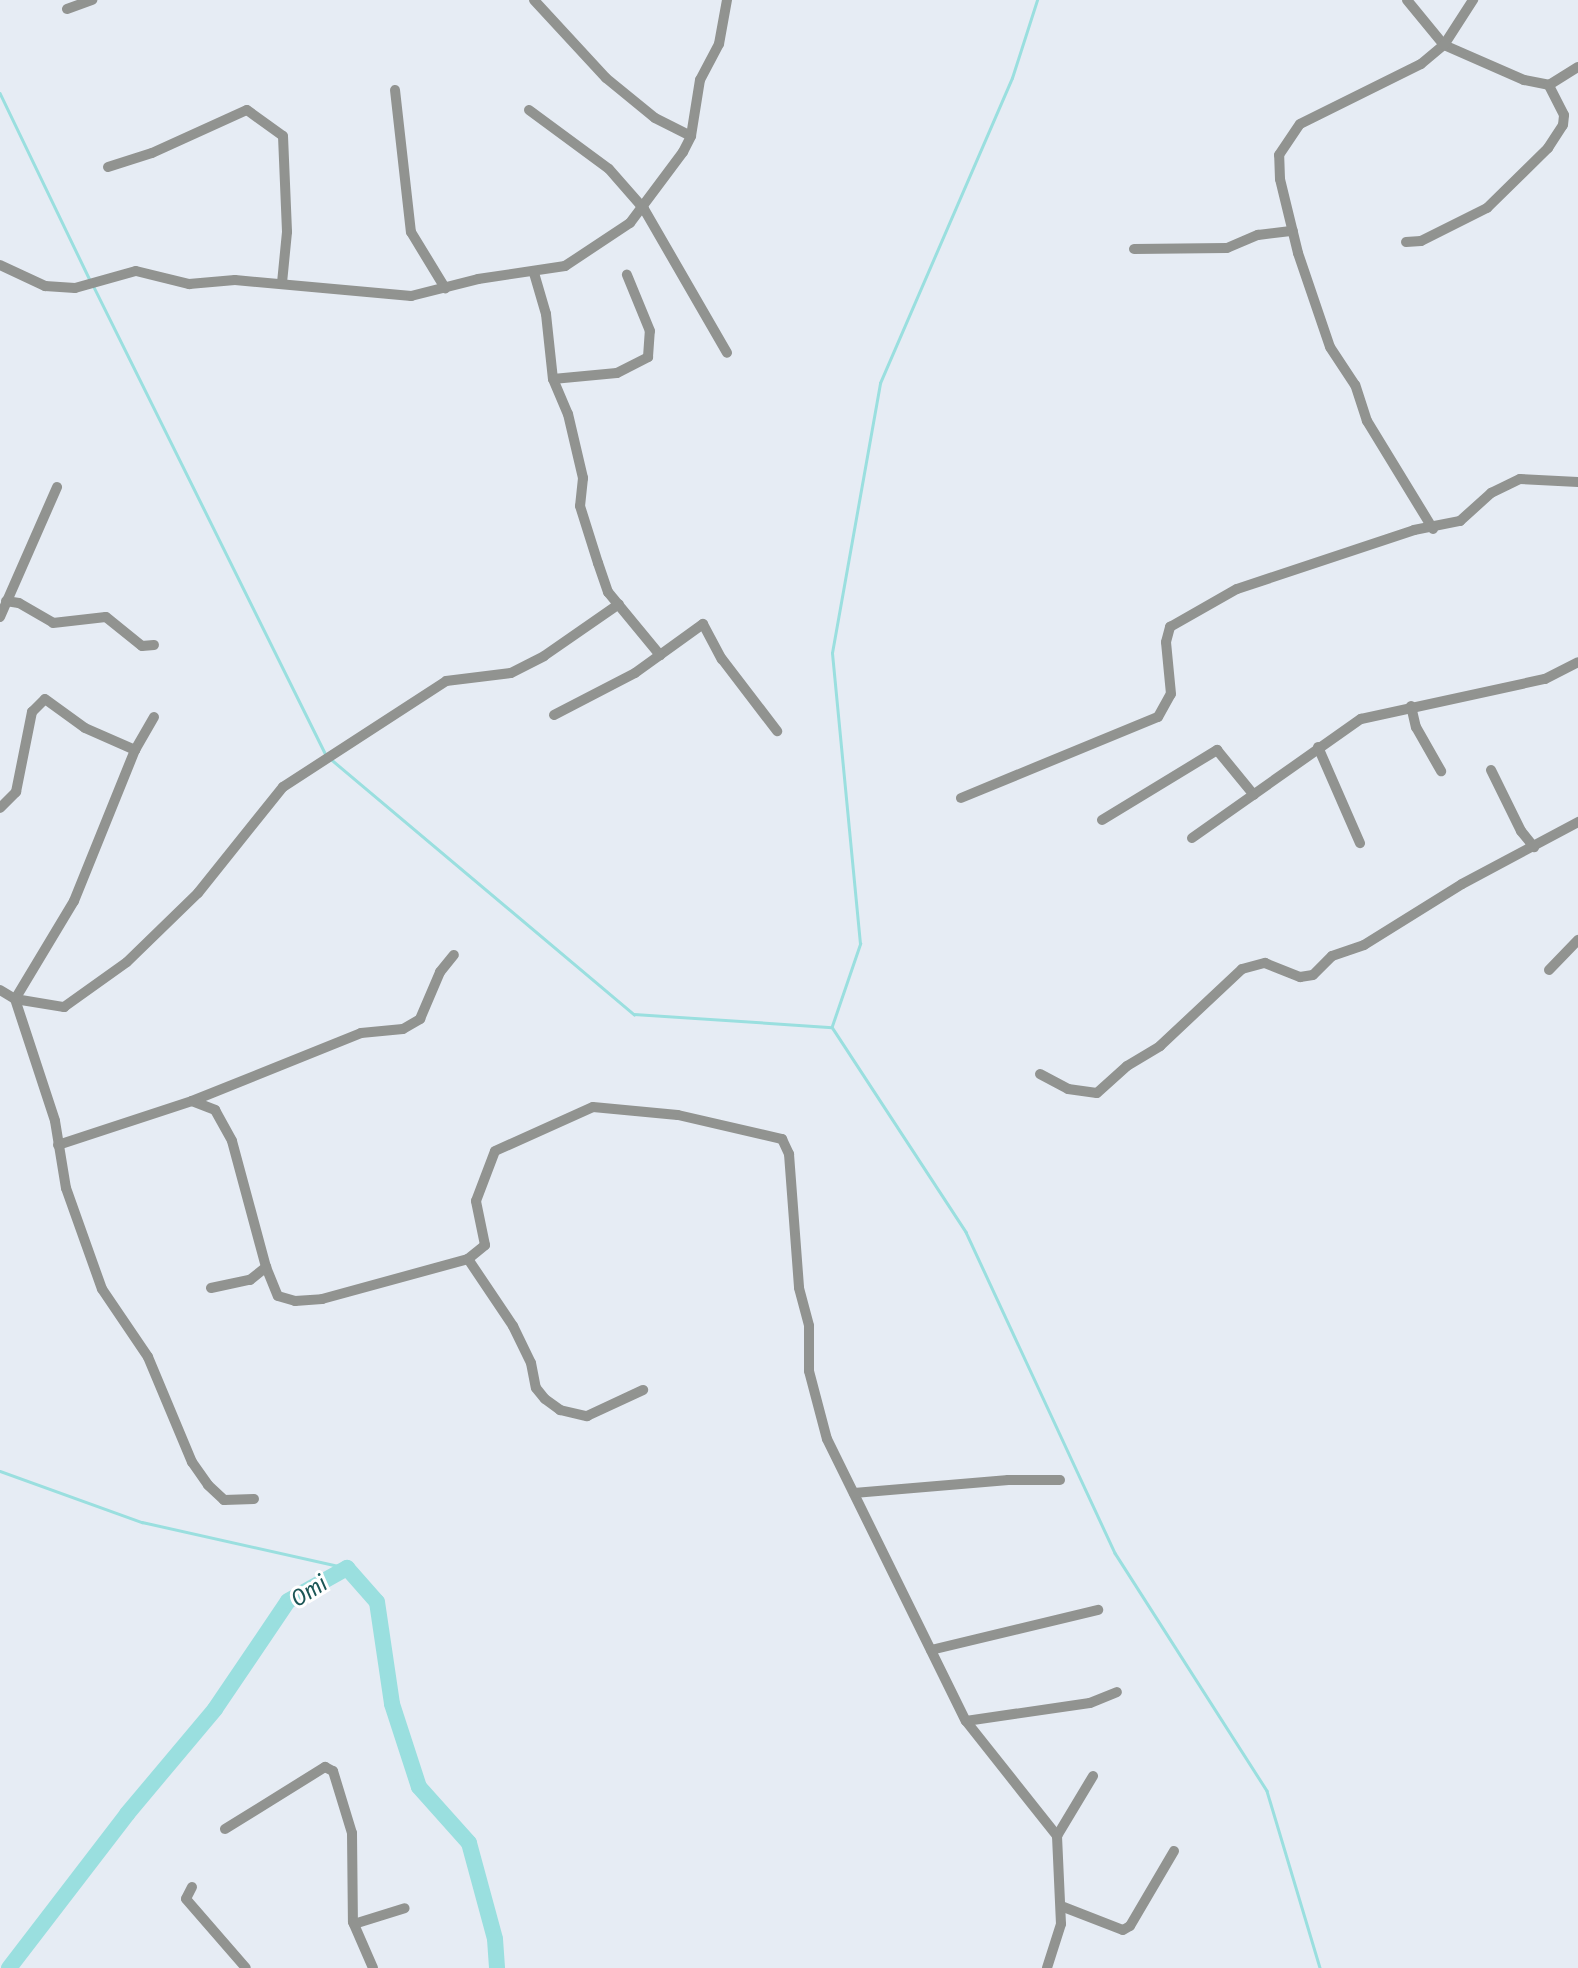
<!DOCTYPE html>
<style>
body{margin:0}
#map{position:relative;width:1578px;height:1968px;overflow:hidden;background:#e6ecf4;font-family:"Fira Sans Condensed",sans-serif}
div>[style]{position:absolute}
[style*='--x']{left:calc(var(--x)*1px);top:calc(var(--y)*1px);width:calc(var(--w)*1px);rotate:calc(var(--a)*1deg)}
.stream>*{height:2.5px;margin:-1.25px;padding:0 1.25px;transform-origin:1.25px;border-radius:1.25px;background:#9adfdf}
.river>*{height:16px;margin:-8px;padding:0 8px;transform-origin:8px;border-radius:8px;background:#9adfdf}
.minor>*{height:10px;margin:-5px;padding:0 5px;transform-origin:5px;border-radius:5px;background:#919390}
span{translate:-50% -50%;white-space:nowrap;text-align:center;line-height:1.15;-webkit-text-stroke:6px #fff;paint-order:stroke}
.water-label{font-size:23px;color:#1b5656;font-style:italic}
</style>
<div id="map">
<div class="stream">
<div style="--x:0;--y:93;--w:208;--a:64.3"></div>
<div style="--x:93;--y:285;--w:522;--a:63.63"></div>
<div style="--x:332;--y:760;--w:395;--a:40.1"></div>
<div style="--x:634;--y:1014;--w:198;--a:3.8"></div>
<div style="--x:832;--y:1027;--w:245;--a:56.8"></div>
<div style="--x:966;--y:1232;--w:354;--a:65.1"></div>
<div style="--x:1115;--y:1553;--w:282;--a:57.4"></div>
<div style="--x:1267;--y:1791;--w:185;--a:73.3"></div>
<div style="--x:832;--y:1026;--w:87;--a:-71.1"></div>
<div style="--x:860;--y:944;--w:292;--a:-95.5"></div>
<div style="--x:832;--y:653;--w:274;--a:-79.9"></div>
<div style="--x:880;--y:383;--w:332;--a:-66.6"></div>
<div style="--x:1012;--y:78;--w:82;--a:-72.2"></div>
<div style="--x:0;--y:1471;--w:151;--a:19.8"></div>
<div style="--x:142;--y:1522;--w:210;--a:12.6"></div>
</div>
<div class="river">
<div style="--x:9;--y:1968;--w:194;--a:-52.5"></div>
<div style="--x:127;--y:1814;--w:137;--a:-50"></div>
<div style="--x:215;--y:1709;--w:130;--a:-55.9"></div>
<div style="--x:288;--y:1601;--w:68;--a:-29.2"></div>
<div style="--x:347;--y:1568;--w:45;--a:48.6"></div>
<div style="--x:377;--y:1602;--w:103;--a:81.6"></div>
<div style="--x:392;--y:1704;--w:87;--a:72"></div>
<div style="--x:419;--y:1787;--w:75;--a:48.2"></div>
<div style="--x:469;--y:1843;--w:99;--a:74.8"></div>
<div style="--x:495;--y:1939;--w:29;--a:86"></div>
</div>
<div class="minor">
<div style="--x:534;--y:0;--w:106;--a:47.3"></div>
<div style="--x:606;--y:78;--w:63;--a:39.2"></div>
<div style="--x:655;--y:118;--w:40;--a:26.6"></div>
<div style="--x:1407;--y:0;--w:58;--a:50.6"></div>
<div style="--x:1444;--y:45;--w:87;--a:23.6"></div>
<div style="--x:1524;--y:80;--w:25;--a:11"></div>
<div style="--x:67;--y:9;--w:27;--a:-20"></div>
<div style="--x:395;--y:90;--w:143;--a:83.6"></div>
<div style="--x:411;--y:232;--w:66;--a:58.7"></div>
<div style="--x:529;--y:110;--w:99;--a:36.4"></div>
<div style="--x:609;--y:169;--w:53;--a:48.8"></div>
<div style="--x:644;--y:209;--w:166;--a:60"></div>
<div style="--x:108;--y:167;--w:46;--a:-17.7"></div>
<div style="--x:152;--y:153;--w:104;--a:-24.4"></div>
<div style="--x:247;--y:110;--w:44;--a:35.8"></div>
<div style="--x:283;--y:136;--w:96;--a:87.6"></div>
<div style="--x:287;--y:232;--w:51;--a:95.6"></div>
<div style="--x:1406;--y:242;--w:15;--a:-4"></div>
<div style="--x:1421;--y:241;--w:74;--a:-26.6"></div>
<div style="--x:1487;--y:208;--w:86;--a:-44.5"></div>
<div style="--x:1548;--y:148;--w:27;--a:-57"></div>
<div style="--x:1563;--y:125;--w:10;--a:-84"></div>
<div style="--x:1564;--y:115;--w:34;--a:-117"></div>
<div style="--x:1549;--y:85;--w:34;--a:-32"></div>
<div style="--x:1134;--y:249;--w:93;--a:-0.6"></div>
<div style="--x:1227;--y:248;--w:34;--a:-23"></div>
<div style="--x:1258;--y:235;--w:35;--a:-7"></div>
<div style="--x:0;--y:265;--w:50;--a:25"></div>
<div style="--x:45;--y:286;--w:30;--a:4"></div>
<div style="--x:75;--y:288;--w:63;--a:-15.6"></div>
<div style="--x:136;--y:271;--w:55;--a:13.8"></div>
<div style="--x:189;--y:284;--w:46;--a:-5"></div>
<div style="--x:235;--y:280;--w:177;--a:5.2"></div>
<div style="--x:411;--y:296;--w:69;--a:-14.2"></div>
<div style="--x:478;--y:279;--w:88;--a:-8.5"></div>
<div style="--x:565;--y:266;--w:78;--a:-33.5"></div>
<div style="--x:630;--y:223;--w:89;--a:-53.3"></div>
<div style="--x:683;--y:152;--w:18;--a:-63"></div>
<div style="--x:691;--y:136;--w:57;--a:-80.9"></div>
<div style="--x:700;--y:80;--w:41;--a:-62.2"></div>
<div style="--x:719;--y:44;--w:45;--a:-79.7"></div>
<div style="--x:534;--y:273;--w:43;--a:73.7"></div>
<div style="--x:546;--y:314;--w:65;--a:83.9"></div>
<div style="--x:553;--y:379;--w:38;--a:67"></div>
<div style="--x:568;--y:414;--w:66;--a:76.8"></div>
<div style="--x:583;--y:478;--w:28;--a:96"></div>
<div style="--x:580;--y:506;--w:60;--a:72.5"></div>
<div style="--x:598;--y:563;--w:31;--a:71"></div>
<div style="--x:608;--y:592;--w:82;--a:50.5"></div>
<div style="--x:553;--y:379;--w:64;--a:-5.4"></div>
<div style="--x:617;--y:373;--w:35;--a:-27"></div>
<div style="--x:648;--y:357;--w:26;--a:-86"></div>
<div style="--x:650;--y:331;--w:61;--a:-112.3"></div>
<div style="--x:1433;--y:529;--w:127;--a:-121.4"></div>
<div style="--x:1367;--y:421;--w:38;--a:-108"></div>
<div style="--x:1355;--y:385;--w:45;--a:-123.3"></div>
<div style="--x:1330;--y:347;--w:99;--a:-108.8"></div>
<div style="--x:1298;--y:253;--w:76;--a:-103.7"></div>
<div style="--x:1280;--y:179;--w:24;--a:-92"></div>
<div style="--x:1279;--y:155;--w:37;--a:-56"></div>
<div style="--x:1300;--y:124;--w:135;--a:-26.4"></div>
<div style="--x:1421;--y:64;--w:30;--a:-40"></div>
<div style="--x:1444;--y:45;--w:54;--a:-57.2"></div>
<div style="--x:6;--y:601;--w:13;--a:9"></div>
<div style="--x:19;--y:603;--w:39;--a:30"></div>
<div style="--x:53;--y:623;--w:53;--a:-6.5"></div>
<div style="--x:106;--y:617;--w:46;--a:38.9"></div>
<div style="--x:142;--y:646;--w:12;--a:-5"></div>
<div style="--x:0;--y:617;--w:142;--a:-66.3"></div>
<div style="--x:1411;--y:706;--w:22;--a:77"></div>
<div style="--x:1416;--y:727;--w:51;--a:60.4"></div>
<div style="--x:554;--y:715;--w:91;--a:-27.4"></div>
<div style="--x:635;--y:673;--w:84;--a:-35.8"></div>
<div style="--x:703;--y:624;--w:40;--a:62"></div>
<div style="--x:722;--y:659;--w:91;--a:52.6"></div>
<div style="--x:154;--y:717;--w:38;--a:120"></div>
<div style="--x:135;--y:750;--w:163;--a:112"></div>
<div style="--x:74;--y:901;--w:114;--a:121"></div>
<div style="--x:15;--y:999;--w:128;--a:71.8"></div>
<div style="--x:55;--y:1121;--w:68;--a:80.7"></div>
<div style="--x:66;--y:1188;--w:107;--a:70.4"></div>
<div style="--x:102;--y:1289;--w:82;--a:55.9"></div>
<div style="--x:148;--y:1357;--w:114;--a:67.3"></div>
<div style="--x:192;--y:1462;--w:28;--a:55"></div>
<div style="--x:208;--y:1485;--w:22;--a:43"></div>
<div style="--x:224;--y:1500;--w:30;--a:-2"></div>
<div style="--x:1318;--y:747;--w:105;--a:66.4"></div>
<div style="--x:1491;--y:770;--w:68;--a:63.8"></div>
<div style="--x:1521;--y:831;--w:21;--a:51"></div>
<div style="--x:961;--y:798;--w:213;--a:-22.4"></div>
<div style="--x:1158;--y:717;--w:26;--a:-61"></div>
<div style="--x:1171;--y:694;--w:52;--a:-95.5"></div>
<div style="--x:1166;--y:642;--w:16;--a:-75"></div>
<div style="--x:1170;--y:627;--w:77;--a:-29.6"></div>
<div style="--x:1237;--y:589;--w:187;--a:-18.4"></div>
<div style="--x:1414;--y:530;--w:47;--a:-11.1"></div>
<div style="--x:1460;--y:521;--w:42;--a:-42.1"></div>
<div style="--x:1491;--y:493;--w:32;--a:-26"></div>
<div style="--x:1520;--y:479;--w:58;--a:3"></div>
<div style="--x:0;--y:808;--w:23;--a:-45"></div>
<div style="--x:16;--y:792;--w:82;--a:-78.7"></div>
<div style="--x:32;--y:712;--w:18;--a:-45"></div>
<div style="--x:45;--y:699;--w:49;--a:35.9"></div>
<div style="--x:85;--y:728;--w:55;--a:23.7"></div>
<div style="--x:1102;--y:820;--w:135;--a:-31.3"></div>
<div style="--x:1217;--y:750;--w:58;--a:50.6"></div>
<div style="--x:1192;--y:838;--w:207;--a:-35.2"></div>
<div style="--x:1361;--y:719;--w:188;--a:-12.3"></div>
<div style="--x:1545;--y:679;--w:37;--a:-27"></div>
<div style="--x:1549;--y:970;--w:42;--a:-46"></div>
<div style="--x:0;--y:990;--w:17;--a:31"></div>
<div style="--x:15;--y:999;--w:50;--a:9.3"></div>
<div style="--x:64;--y:1007;--w:77;--a:-35.5"></div>
<div style="--x:127;--y:962;--w:99;--a:-44.2"></div>
<div style="--x:198;--y:893;--w:136;--a:-51.3"></div>
<div style="--x:283;--y:787;--w:194;--a:-33"></div>
<div style="--x:446;--y:681;--w:65;--a:-7"></div>
<div style="--x:511;--y:673;--w:37;--a:-27"></div>
<div style="--x:544;--y:656;--w:91;--a:-34.7"></div>
<div style="--x:1040;--y:1074;--w:32;--a:28"></div>
<div style="--x:1068;--y:1089;--w:29;--a:8"></div>
<div style="--x:1097;--y:1093;--w:40;--a:-42"></div>
<div style="--x:1127;--y:1066;--w:39;--a:-31"></div>
<div style="--x:1160;--y:1046;--w:112;--a:-43.2"></div>
<div style="--x:1242;--y:969;--w:24;--a:-15"></div>
<div style="--x:1265;--y:963;--w:38;--a:22"></div>
<div style="--x:1300;--y:977;--w:13;--a:-9"></div>
<div style="--x:1313;--y:975;--w:27;--a:-45"></div>
<div style="--x:1332;--y:956;--w:34;--a:-19"></div>
<div style="--x:1364;--y:945;--w:115;--a:-31.9"></div>
<div style="--x:1462;--y:884;--w:132;--a:-28.1"></div>
<div style="--x:192;--y:1101;--w:182;--a:-21.9"></div>
<div style="--x:361;--y:1033;--w:42;--a:-5.4"></div>
<div style="--x:403;--y:1029;--w:20;--a:-30"></div>
<div style="--x:420;--y:1019;--w:51;--a:-66.9"></div>
<div style="--x:440;--y:972;--w:22;--a:-51"></div>
<div style="--x:58;--y:1145;--w:141;--a:-18.2"></div>
<div style="--x:192;--y:1101;--w:25;--a:21"></div>
<div style="--x:215;--y:1110;--w:35;--a:61"></div>
<div style="--x:232;--y:1141;--w:131;--a:74.9"></div>
<div style="--x:266;--y:1267;--w:31;--a:68"></div>
<div style="--x:278;--y:1296;--w:18;--a:16"></div>
<div style="--x:295;--y:1301;--w:27;--a:-4"></div>
<div style="--x:322;--y:1299;--w:151;--a:-15.3"></div>
<div style="--x:468;--y:1259;--w:22;--a:-39"></div>
<div style="--x:485;--y:1245;--w:45;--a:-101.6"></div>
<div style="--x:476;--y:1201;--w:53;--a:-69.2"></div>
<div style="--x:495;--y:1151;--w:107;--a:-24.2"></div>
<div style="--x:593;--y:1107;--w:85;--a:5.4"></div>
<div style="--x:678;--y:1115;--w:107;--a:13"></div>
<div style="--x:782;--y:1139;--w:17;--a:65"></div>
<div style="--x:789;--y:1154;--w:134;--a:85.7"></div>
<div style="--x:799;--y:1288;--w:39;--a:75"></div>
<div style="--x:809;--y:1326;--w:45;--a:90"></div>
<div style="--x:809;--y:1371;--w:70;--a:75.2"></div>
<div style="--x:827;--y:1439;--w:314;--a:63.8"></div>
<div style="--x:966;--y:1721;--w:147;--a:51.6"></div>
<div style="--x:1057;--y:1836;--w:88;--a:87.4"></div>
<div style="--x:1061;--y:1924;--w:46;--a:107.7"></div>
<div style="--x:468;--y:1259;--w:81;--a:56.1"></div>
<div style="--x:513;--y:1326;--w:41;--a:64.1"></div>
<div style="--x:531;--y:1363;--w:25;--a:79"></div>
<div style="--x:536;--y:1388;--w:14;--a:51"></div>
<div style="--x:545;--y:1399;--w:19;--a:36"></div>
<div style="--x:560;--y:1410;--w:28;--a:13"></div>
<div style="--x:587;--y:1416;--w:62;--a:-24.9"></div>
<div style="--x:211;--y:1288;--w:40;--a:-12"></div>
<div style="--x:250;--y:1280;--w:21;--a:-39"></div>
<div style="--x:854;--y:1493;--w:155;--a:-4.8"></div>
<div style="--x:1008;--y:1480;--w:52;--a:0"></div>
<div style="--x:931;--y:1650;--w:172;--a:-13.5"></div>
<div style="--x:966;--y:1721;--w:125;--a:-8.3"></div>
<div style="--x:1090;--y:1703;--w:29;--a:-22"></div>
<div style="--x:225;--y:1829;--w:118;--a:-31.8"></div>
<div style="--x:325;--y:1767;--w:9;--a:27"></div>
<div style="--x:333;--y:1771;--w:65;--a:73"></div>
<div style="--x:352;--y:1833;--w:89;--a:89.4"></div>
<div style="--x:353;--y:1922;--w:50;--a:66.5"></div>
<div style="--x:1057;--y:1836;--w:70;--a:-59"></div>
<div style="--x:192;--y:1887;--w:13;--a:117"></div>
<div style="--x:186;--y:1899;--w:91;--a:49"></div>
<div style="--x:1061;--y:1906;--w:66;--a:21.2"></div>
<div style="--x:1123;--y:1930;--w:8;--a:-30"></div>
<div style="--x:1130;--y:1926;--w:87;--a:-59.6"></div>
<div style="--x:354;--y:1924;--w:53;--a:-17.4"></div>
</div>
<div class="water-label">
<span style="left:309px;top:1591px;rotate:-32deg">Omi</span>
</div>
</div>
